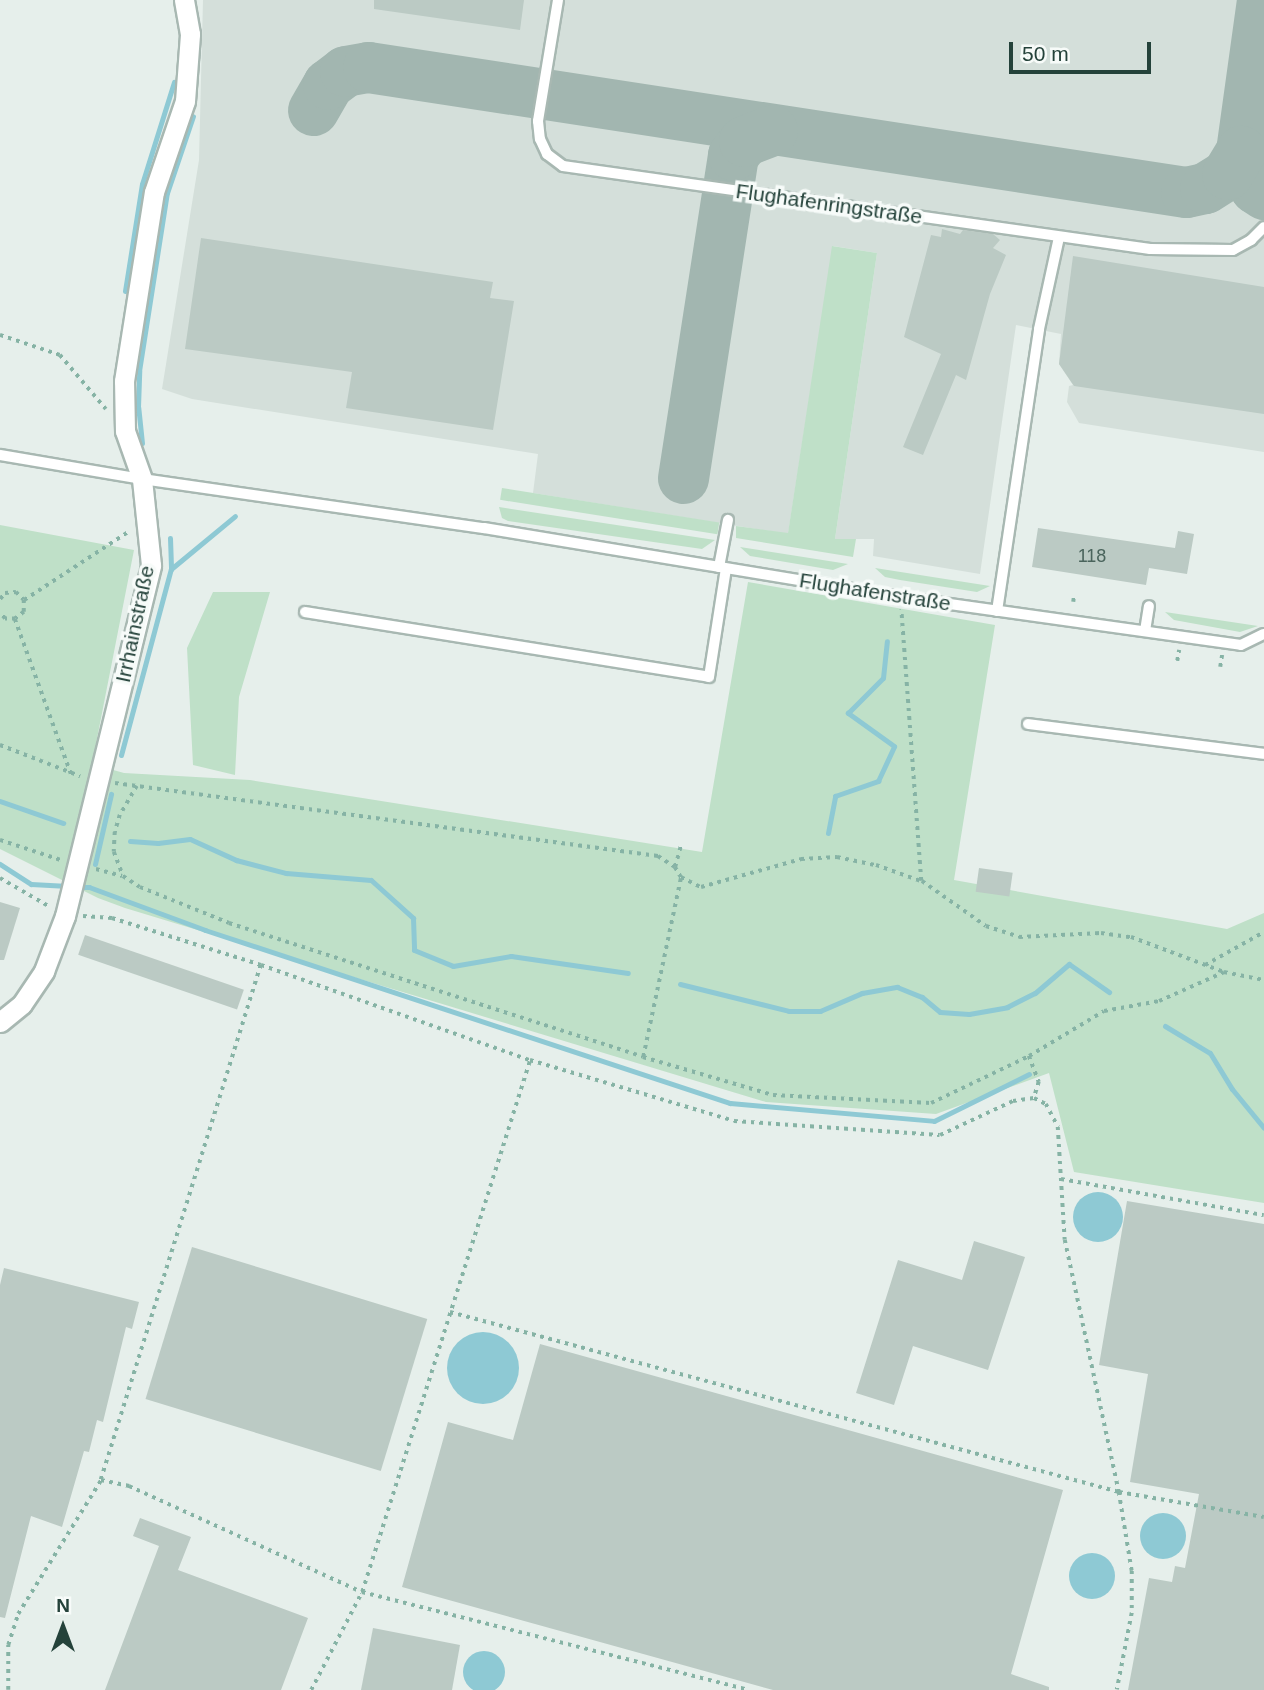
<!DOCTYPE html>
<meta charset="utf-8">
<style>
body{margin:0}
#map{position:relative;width:1264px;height:1690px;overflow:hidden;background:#e6efeb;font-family:Arial,sans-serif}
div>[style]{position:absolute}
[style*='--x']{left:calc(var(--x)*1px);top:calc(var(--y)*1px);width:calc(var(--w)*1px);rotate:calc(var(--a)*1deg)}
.built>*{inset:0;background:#d4dfda}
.green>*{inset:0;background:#bfe0c8;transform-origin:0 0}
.water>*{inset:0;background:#8ec9d4}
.round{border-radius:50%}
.stream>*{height:5px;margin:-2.5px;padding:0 2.5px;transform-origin:2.5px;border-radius:2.5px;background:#8ec9d4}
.taxiway>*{height:51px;margin:-25.5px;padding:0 25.5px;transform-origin:25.5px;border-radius:25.5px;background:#a2b6b0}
.building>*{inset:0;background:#bbcac4;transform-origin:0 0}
.path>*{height:3.5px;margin-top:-1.75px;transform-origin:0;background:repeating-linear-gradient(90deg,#86b3a5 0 3.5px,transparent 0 8.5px)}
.roads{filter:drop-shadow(2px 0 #a8b8b2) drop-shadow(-2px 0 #a8b8b2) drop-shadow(0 2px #a8b8b2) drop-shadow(0 -2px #a8b8b2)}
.service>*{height:10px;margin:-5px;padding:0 5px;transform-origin:5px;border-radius:5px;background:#fff}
.minor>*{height:19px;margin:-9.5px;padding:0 9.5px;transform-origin:9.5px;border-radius:9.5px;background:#fff}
span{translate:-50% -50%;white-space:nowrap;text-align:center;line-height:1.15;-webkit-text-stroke:7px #f7fbf9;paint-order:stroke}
.number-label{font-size:18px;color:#4a645c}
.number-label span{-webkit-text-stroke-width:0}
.street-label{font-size:21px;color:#24423a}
.north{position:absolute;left:28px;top:1592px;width:70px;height:70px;-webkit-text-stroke:5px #f7fbf9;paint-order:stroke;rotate:0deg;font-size:19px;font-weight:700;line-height:28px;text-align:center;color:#24423a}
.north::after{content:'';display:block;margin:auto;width:24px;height:32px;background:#24423a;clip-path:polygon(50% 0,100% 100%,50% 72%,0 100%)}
.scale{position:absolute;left:1009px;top:42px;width:142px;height:32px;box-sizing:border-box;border:4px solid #24423a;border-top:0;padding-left:9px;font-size:21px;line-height:24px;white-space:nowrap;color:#24423a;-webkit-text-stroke:5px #f7fbf9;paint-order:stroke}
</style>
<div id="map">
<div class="built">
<div style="clip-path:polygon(203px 0,1264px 0,1264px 452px,1079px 423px,1067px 402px,1069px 386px,1073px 385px,1059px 364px,1061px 334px,1016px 325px,980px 574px,873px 556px,874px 539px,835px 539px,877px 253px,833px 246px,788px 534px,533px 493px,538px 454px,192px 399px,162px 389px,199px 160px)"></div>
</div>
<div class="green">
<div style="clip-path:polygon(832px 246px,877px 253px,835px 539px,856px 539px,853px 557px,736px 538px,736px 526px,788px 533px)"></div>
<div style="left:502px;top:488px;width:220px;height:12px;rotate:9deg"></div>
<div style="clip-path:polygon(499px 507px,715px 540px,702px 549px,508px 521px,502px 518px)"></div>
<div style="clip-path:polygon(0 525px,134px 550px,92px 764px,124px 773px,250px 780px,702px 852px,748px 582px,995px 625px,954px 880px,1227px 929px,1264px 913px,1264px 1203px,1074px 1172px,1049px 1073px,936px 1114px,766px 1102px,125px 908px,98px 898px,0 849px)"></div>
<div style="clip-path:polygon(740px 547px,848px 564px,833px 570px,750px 556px)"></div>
<div style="clip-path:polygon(875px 568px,990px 586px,977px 592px,900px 580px,885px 577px)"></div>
<div style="clip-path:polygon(213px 592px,270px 592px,239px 697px,235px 775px,193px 765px,187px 648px)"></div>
<div style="clip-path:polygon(1165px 612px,1258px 626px,1240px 632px,1174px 620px)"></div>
</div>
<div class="water">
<div class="round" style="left:1073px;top:1192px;width:50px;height:50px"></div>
<div class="round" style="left:447px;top:1332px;width:72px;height:72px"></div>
<div class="round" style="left:1140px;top:1513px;width:46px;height:46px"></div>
<div class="round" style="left:1069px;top:1553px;width:46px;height:46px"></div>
<div class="round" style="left:463px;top:1651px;width:42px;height:42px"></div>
</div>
<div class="stream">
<div style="--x:125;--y:291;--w:108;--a:-81"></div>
<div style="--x:142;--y:184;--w:107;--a:-72.6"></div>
<div style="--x:142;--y:443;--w:36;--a:-96"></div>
<div style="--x:138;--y:407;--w:36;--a:-88"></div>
<div style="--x:139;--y:371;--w:180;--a:-81.1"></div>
<div style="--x:167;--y:193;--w:81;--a:-71.3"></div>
<div style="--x:170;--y:538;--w:31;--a:88"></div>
<div style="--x:121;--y:755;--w:193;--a:-75"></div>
<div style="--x:171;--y:569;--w:83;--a:-39.6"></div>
<div style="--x:0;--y:801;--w:67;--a:19.2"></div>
<div style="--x:828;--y:833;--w:38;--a:-79"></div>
<div style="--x:835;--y:796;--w:46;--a:-19.2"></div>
<div style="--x:878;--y:781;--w:38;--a:-65"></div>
<div style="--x:894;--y:746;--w:57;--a:-144.3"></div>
<div style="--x:848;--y:713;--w:49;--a:-45"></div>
<div style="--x:883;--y:678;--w:37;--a:-84"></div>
<div style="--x:130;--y:841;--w:28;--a:4"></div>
<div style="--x:158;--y:843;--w:32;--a:-7"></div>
<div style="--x:190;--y:839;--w:51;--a:24.5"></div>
<div style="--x:236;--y:860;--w:52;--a:14.6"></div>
<div style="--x:286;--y:873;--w:85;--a:4.7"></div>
<div style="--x:371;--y:880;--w:57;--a:42.1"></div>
<div style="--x:413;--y:918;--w:32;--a:88"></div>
<div style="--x:414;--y:950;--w:42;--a:22.3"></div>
<div style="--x:453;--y:966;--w:59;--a:-9.8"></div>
<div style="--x:511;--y:956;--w:118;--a:8.3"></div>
<div style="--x:0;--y:864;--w:37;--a:33"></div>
<div style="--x:31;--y:884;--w:37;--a:3"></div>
<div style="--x:95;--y:864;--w:72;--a:-77.1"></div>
<div style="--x:78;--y:887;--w:11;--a:0"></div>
<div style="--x:89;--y:887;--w:124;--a:20.3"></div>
<div style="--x:205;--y:930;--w:553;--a:18.24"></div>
<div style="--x:730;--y:1103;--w:205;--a:5"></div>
<div style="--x:934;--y:1121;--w:106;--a:-26.3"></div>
<div style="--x:680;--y:984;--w:112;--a:13.9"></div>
<div style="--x:789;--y:1011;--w:31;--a:0"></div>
<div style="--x:820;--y:1011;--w:46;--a:-23.2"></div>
<div style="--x:862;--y:993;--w:36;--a:-10"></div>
<div style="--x:897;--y:987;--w:27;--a:22"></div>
<div style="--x:922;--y:997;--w:23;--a:40"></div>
<div style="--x:940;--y:1012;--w:29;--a:4"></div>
<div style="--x:969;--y:1014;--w:39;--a:-10"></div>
<div style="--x:1007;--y:1007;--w:31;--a:-27"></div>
<div style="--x:1035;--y:993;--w:45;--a:-40.5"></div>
<div style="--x:1069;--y:964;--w:49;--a:35"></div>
<div style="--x:1165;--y:1026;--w:52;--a:31"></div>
<div style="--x:1210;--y:1053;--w:42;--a:58.6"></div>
<div style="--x:1232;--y:1089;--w:50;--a:50.6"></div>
</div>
<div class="taxiway">
<div style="--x:1262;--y:0;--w:152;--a:97.9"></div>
<div style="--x:1241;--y:151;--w:19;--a:84"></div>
<div style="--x:1243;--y:170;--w:22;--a:56"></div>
<div style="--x:1255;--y:188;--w:11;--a:34"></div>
<div style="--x:313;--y:110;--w:30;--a:-60"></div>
<div style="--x:328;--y:84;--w:21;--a:-37"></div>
<div style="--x:345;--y:71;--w:23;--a:-10"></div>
<div style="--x:368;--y:67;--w:827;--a:8.69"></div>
<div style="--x:1186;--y:192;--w:19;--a:-12"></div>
<div style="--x:1205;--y:188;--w:26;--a:-32"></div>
<div style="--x:1227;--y:174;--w:27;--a:-59"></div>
<div style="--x:683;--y:478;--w:327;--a:-81.2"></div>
<div style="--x:733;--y:155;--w:18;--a:-52"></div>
<div style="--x:744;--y:141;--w:30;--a:-21"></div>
</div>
<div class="building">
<div style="clip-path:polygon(374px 0,524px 0,520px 30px,374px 9px)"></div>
<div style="clip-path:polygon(942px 229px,960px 234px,963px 230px,993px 234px,1000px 240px,993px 248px,1006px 255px,990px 294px,966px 380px,956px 375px,923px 455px,903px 447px,941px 354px,904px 337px,931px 235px,941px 237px)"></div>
<div style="clip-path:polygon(201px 238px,493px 282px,490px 298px,514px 301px,493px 430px,346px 408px,352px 372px,185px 349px)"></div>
<div style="clip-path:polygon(1073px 256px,1264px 287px,1264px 414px,1074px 386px,1059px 364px)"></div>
<div style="clip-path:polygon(1038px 528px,1175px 548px,1178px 531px,1194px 534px,1187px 574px,1149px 568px,1146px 585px,1032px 567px)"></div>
<div style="left:979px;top:868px;width:34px;height:24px;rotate:8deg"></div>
<div style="clip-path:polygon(0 902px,20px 908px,4px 960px,0 960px)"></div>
<div style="left:85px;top:935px;width:168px;height:21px;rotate:19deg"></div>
<div style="clip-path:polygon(1127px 1201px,1264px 1224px,1264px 1690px,1128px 1690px,1149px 1578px,1172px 1582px,1175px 1566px,1185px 1568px,1199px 1494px,1130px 1482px,1148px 1374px,1099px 1365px)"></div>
<div style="clip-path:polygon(974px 1241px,1025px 1257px,988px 1370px,913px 1346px,894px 1405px,856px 1393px,898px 1260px,962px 1280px)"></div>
<div style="left:192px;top:1247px;width:246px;height:159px;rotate:17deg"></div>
<div style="clip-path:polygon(4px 1268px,139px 1302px,132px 1329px,126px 1327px,103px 1422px,97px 1420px,89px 1452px,84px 1451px,62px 1527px,31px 1516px,5px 1618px,0 1617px,0 1285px)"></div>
<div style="clip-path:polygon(540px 1344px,1063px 1490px,1011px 1674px,1049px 1687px,1049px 1690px,773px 1690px,402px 1587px,448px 1422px,513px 1440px)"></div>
<div style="clip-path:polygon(140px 1518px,191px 1537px,178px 1570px,308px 1618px,281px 1690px,105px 1690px,159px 1546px,133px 1536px)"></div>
<div style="clip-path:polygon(373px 1628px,460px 1645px,452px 1690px,361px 1690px)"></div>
</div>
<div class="path">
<div style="--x:0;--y:335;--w:63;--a:18.4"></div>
<div style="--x:60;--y:355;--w:71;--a:49.6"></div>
<div style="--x:0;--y:599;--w:8;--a:-50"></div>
<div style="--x:5;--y:593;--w:11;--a:-5"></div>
<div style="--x:16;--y:592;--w:11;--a:45"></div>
<div style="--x:24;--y:600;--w:12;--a:90"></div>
<div style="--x:24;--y:612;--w:11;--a:142"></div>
<div style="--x:15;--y:619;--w:10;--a:180"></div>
<div style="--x:5;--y:619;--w:8;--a:-130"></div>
<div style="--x:24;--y:600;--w:124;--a:-33.2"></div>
<div style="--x:1073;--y:602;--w:8;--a:-83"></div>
<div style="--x:15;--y:619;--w:165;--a:70.1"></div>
<div style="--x:1177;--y:661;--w:11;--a:-80"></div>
<div style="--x:1220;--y:667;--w:12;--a:-81"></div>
<div style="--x:0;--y:745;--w:86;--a:21.2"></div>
<div style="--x:115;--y:783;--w:548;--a:7.66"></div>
<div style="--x:658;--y:856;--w:20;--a:33"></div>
<div style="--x:675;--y:867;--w:12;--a:59"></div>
<div style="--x:681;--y:877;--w:22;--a:27"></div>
<div style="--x:701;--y:887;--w:104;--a:-15.6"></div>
<div style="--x:801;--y:859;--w:36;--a:-3"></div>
<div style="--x:837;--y:857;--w:40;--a:12"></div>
<div style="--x:876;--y:865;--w:48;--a:19.6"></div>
<div style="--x:921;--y:881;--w:272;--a:-94.2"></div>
<div style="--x:137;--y:786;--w:34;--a:120"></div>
<div style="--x:120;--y:815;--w:18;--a:106"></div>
<div style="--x:115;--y:832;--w:20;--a:93"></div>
<div style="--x:114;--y:852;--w:26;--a:69"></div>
<div style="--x:123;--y:876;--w:20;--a:33"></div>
<div style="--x:140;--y:887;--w:96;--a:22"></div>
<div style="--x:229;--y:923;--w:435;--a:17.9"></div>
<div style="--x:643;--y:1057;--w:135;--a:16.3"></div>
<div style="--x:773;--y:1095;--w:158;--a:2.9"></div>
<div style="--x:931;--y:1103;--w:109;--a:-25.6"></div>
<div style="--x:1029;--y:1056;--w:87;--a:-31"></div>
<div style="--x:1104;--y:1011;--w:56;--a:-10.3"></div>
<div style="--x:1159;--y:1001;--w:71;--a:-24"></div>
<div style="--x:0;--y:840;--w:64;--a:18.2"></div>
<div style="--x:675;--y:867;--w:23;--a:-75"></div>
<div style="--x:96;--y:869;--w:27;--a:15"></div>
<div style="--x:0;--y:878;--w:58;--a:30.1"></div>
<div style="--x:922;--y:881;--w:78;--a:35.1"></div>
<div style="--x:986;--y:926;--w:35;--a:18"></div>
<div style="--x:1019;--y:937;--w:82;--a:-2.8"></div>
<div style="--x:1101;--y:933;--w:30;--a:8"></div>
<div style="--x:1131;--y:937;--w:99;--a:20.6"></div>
<div style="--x:1224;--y:972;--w:41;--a:11.3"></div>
<div style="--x:83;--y:916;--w:29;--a:4"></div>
<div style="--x:112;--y:918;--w:156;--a:17.5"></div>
<div style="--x:261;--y:965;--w:285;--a:19.5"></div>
<div style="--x:530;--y:1060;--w:213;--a:16.6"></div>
<div style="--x:734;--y:1121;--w:206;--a:3.9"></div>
<div style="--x:940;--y:1135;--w:81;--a:-25"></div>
<div style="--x:1013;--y:1101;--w:21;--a:-8"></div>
<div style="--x:1034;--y:1098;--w:13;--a:27"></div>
<div style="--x:1046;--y:1104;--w:26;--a:62"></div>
<div style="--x:1058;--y:1127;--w:113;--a:86.5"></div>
<div style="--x:1065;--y:1240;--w:258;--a:77.9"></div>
<div style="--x:1119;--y:1492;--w:80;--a:80.7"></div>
<div style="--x:1132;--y:1571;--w:42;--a:90"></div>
<div style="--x:1132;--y:1613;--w:78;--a:101"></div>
<div style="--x:261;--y:965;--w:539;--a:107.26"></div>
<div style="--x:101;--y:1480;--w:29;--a:12"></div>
<div style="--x:129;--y:1486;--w:256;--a:24.5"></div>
<div style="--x:362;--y:1592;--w:399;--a:14.2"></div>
<div style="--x:1205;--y:965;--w:68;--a:-29.2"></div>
<div style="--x:1029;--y:1056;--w:28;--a:69"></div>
<div style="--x:1039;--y:1082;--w:17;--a:107"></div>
<div style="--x:643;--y:1057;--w:184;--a:-78.1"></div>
<div style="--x:1061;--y:1179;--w:206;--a:10.1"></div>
<div style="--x:450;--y:1312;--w:693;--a:15.06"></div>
<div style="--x:1119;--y:1492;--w:147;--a:9.8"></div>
<div style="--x:8;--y:1690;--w:45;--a:-90"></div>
<div style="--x:8;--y:1645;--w:33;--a:-72"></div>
<div style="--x:18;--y:1614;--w:158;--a:-58.2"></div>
<div style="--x:311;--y:1690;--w:110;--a:-62.5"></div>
<div style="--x:362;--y:1592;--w:558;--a:-72.47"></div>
</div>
<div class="roads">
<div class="service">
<div style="--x:558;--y:0;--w:123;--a:99.4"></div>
<div style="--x:538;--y:121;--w:18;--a:84"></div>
<div style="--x:540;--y:139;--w:17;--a:65"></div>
<div style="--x:547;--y:154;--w:20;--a:37"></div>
<div style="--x:563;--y:166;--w:593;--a:8.05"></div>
<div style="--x:1150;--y:249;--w:83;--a:0.7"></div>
<div style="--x:1233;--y:250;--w:21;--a:-29"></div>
<div style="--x:1251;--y:240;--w:18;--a:-45"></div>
<div style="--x:0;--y:455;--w:144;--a:9.6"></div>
<div style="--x:142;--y:479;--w:345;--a:8.2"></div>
<div style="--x:484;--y:528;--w:422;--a:9.4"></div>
<div style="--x:900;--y:597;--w:344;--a:8"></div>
<div style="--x:1241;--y:645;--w:25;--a:-26"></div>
<div style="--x:719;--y:567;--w:48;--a:-79.2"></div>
<div style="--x:997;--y:611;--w:285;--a:-81.5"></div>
<div style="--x:1039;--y:329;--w:94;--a:-77.7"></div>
<div style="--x:305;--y:612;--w:409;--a:9.1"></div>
<div style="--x:709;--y:677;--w:109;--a:-81.1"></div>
<div style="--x:1145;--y:631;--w:25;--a:-81"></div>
<div style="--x:1028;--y:724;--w:238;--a:7.2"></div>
</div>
<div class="minor">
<div style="--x:0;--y:1022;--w:28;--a:-39"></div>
<div style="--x:22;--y:1004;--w:40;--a:-56"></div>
<div style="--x:44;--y:971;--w:59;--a:-69.1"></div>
<div style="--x:65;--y:916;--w:361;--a:-76.2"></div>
<div style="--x:151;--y:565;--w:86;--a:-96"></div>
<div style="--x:142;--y:479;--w:51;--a:-109.5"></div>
<div style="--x:125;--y:431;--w:50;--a:-91.1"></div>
<div style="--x:124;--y:381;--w:191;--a:-81"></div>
<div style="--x:154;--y:192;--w:96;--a:-71.2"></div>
<div style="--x:185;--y:101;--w:67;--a:-85.7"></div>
<div style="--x:190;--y:34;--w:35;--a:-100"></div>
</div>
</div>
<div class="number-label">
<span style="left:1092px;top:556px">118</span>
</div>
<div class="street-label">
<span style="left:829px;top:204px;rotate:8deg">Flughafenringstraße</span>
<span style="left:875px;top:592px;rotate:9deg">Flughafenstraße</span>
<span style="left:135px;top:624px;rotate:-78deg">Irrhainstraße</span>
</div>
<div class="north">N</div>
<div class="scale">50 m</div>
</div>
